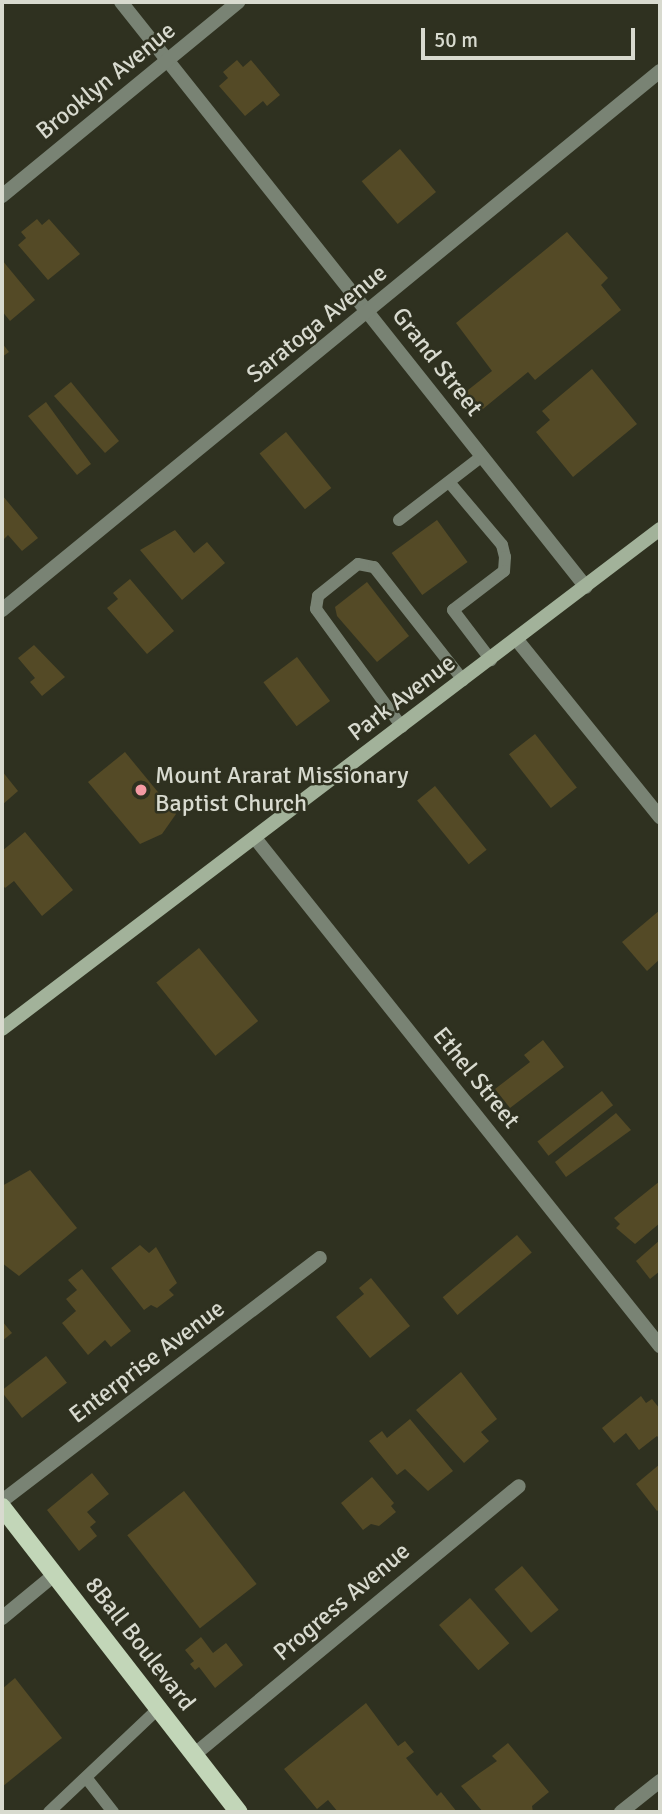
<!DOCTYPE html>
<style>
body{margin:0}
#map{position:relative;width:662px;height:1814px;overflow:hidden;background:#2f3120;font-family:Signika,sans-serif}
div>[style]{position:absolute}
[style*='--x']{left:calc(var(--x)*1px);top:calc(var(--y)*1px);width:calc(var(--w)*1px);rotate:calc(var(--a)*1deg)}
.building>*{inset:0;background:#544a26;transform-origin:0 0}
.lane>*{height:12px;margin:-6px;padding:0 6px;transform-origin:6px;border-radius:6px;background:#798374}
.street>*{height:14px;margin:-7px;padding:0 7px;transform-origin:7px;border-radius:7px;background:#798374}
.secondary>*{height:14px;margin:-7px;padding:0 7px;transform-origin:7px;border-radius:7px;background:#a2b29a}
.primary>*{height:18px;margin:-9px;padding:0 9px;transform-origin:9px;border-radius:9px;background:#c2d6b8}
.dots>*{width:19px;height:19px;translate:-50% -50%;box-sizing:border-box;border:4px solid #2f3120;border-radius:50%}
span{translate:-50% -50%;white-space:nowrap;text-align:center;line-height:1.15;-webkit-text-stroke:5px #2f3120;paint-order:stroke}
.street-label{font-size:24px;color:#d8dacf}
.poi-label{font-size:24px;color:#d8dacf}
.left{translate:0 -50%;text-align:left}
.frame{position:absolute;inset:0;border:4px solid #d8dacf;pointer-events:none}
.scale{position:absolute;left:421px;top:28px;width:214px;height:32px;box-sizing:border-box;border:4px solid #d8dacf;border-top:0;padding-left:9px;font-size:21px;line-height:24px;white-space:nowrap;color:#d8dacf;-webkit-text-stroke:5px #2f3120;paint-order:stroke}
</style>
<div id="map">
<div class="building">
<div style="clip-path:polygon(237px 60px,243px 67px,251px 60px,280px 95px,267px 106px,263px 101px,245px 116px,219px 86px,228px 78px,223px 72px)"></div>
<div style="left:400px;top:149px;width:56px;height:50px;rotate:50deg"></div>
<div style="clip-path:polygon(37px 219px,42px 225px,49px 219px,80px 254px,48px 280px,18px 245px,26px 238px,21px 232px)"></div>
<div style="clip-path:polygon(567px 232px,608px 278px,601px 285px,621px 310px,535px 380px,528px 372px,478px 413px,463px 394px,492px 371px,456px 323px)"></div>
<div style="clip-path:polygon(2px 260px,35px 300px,10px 321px,2px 311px)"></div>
<div style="clip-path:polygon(2px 343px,9px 352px,2px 357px)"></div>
<div style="clip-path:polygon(592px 369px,637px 424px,573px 477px,536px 432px,550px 420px,542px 411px)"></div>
<div style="clip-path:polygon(71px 382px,119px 441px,105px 453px,54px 396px)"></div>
<div style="clip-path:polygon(46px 402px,91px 464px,77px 475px,28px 416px)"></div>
<div style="left:286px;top:432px;width:72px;height:34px;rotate:51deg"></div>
<div style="clip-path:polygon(2px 495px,38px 538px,22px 551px,8px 535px,2px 541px)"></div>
<div style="left:437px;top:520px;width:52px;height:56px;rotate:54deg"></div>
<div style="clip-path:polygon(175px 530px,194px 553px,207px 542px,225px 563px,182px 600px,140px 550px)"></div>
<div style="clip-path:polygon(130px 579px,174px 631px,147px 654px,107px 608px,118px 599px,113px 593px)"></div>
<div style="clip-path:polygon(367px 582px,409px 636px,377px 662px,337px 616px,335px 607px)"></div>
<div style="clip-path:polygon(34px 645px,65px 677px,42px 696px,30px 682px,35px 678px,18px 658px)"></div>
<div style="left:297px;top:657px;width:55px;height:42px;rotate:53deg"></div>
<div style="left:535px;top:734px;width:68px;height:33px;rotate:52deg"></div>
<div style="clip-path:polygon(125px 752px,176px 814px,162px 834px,140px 844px,88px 782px)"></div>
<div style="clip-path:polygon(2px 771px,18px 791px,2px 805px)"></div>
<div style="left:435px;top:786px;width:82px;height:23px;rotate:51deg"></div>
<div style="clip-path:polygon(25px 832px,73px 890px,42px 916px,14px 881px,5px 888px,2px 884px,2px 851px)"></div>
<div style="clip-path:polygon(660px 910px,660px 959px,647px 971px,622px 942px)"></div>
<div style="left:199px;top:948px;width:94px;height:55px;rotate:51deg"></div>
<div style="clip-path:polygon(543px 1040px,564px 1067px,510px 1108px,495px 1089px,530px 1062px,524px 1055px)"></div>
<div style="left:602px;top:1091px;width:18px;height:82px;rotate:52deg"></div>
<div style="clip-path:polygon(616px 1113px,631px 1130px,566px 1177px,555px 1162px)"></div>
<div style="clip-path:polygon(30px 1170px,77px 1228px,19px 1276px,2px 1263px,2px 1186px)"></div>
<div style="clip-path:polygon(660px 1181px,660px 1223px,635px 1244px,616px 1228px,620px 1224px,614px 1218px)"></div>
<div style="left:517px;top:1235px;width:23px;height:97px;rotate:50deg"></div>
<div style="clip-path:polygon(660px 1240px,660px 1271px,650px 1279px,636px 1261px)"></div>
<div style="clip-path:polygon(140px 1245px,149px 1253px,156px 1247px,177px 1283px,169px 1290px,174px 1295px,157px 1308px,151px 1305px,144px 1310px,111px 1268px)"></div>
<div style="clip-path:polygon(82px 1269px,131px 1331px,111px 1347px,105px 1340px,88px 1355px,62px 1323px,76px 1311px,66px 1299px,77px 1290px,68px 1280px)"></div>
<div style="clip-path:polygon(371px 1278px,410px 1326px,370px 1358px,336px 1317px,364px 1294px,359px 1288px)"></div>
<div style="clip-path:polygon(2px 1321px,12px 1333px,2px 1341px)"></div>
<div style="left:46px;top:1356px;width:34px;height:57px;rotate:52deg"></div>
<div style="clip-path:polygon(461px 1372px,497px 1419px,481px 1432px,489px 1441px,464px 1463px,416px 1410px)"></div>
<div style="clip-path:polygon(641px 1396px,646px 1403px,652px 1399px,660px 1409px,660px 1439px,657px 1436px,639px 1450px,626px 1433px,614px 1443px,602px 1428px)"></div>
<div style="clip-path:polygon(410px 1419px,453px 1471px,428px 1491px,405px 1469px,397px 1475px,369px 1441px,382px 1431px,387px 1438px)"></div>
<div style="clip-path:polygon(660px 1464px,660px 1509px,657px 1511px,636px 1484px)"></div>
<div style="clip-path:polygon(92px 1473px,109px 1494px,87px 1512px,96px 1522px,90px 1527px,97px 1536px,79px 1551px,47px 1510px)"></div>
<div style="clip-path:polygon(372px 1477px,394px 1503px,391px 1506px,396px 1512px,379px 1526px,371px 1524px,363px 1530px,341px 1503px)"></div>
<div style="left:184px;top:1491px;width:118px;height:72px;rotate:52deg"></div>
<div style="left:522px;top:1566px;width:57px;height:36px;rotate:50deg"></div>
<div style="left:470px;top:1598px;width:60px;height:41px;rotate:49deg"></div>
<div style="clip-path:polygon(201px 1637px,213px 1653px,226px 1643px,243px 1665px,215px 1688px,199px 1667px,195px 1670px,190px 1664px,194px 1661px,185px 1650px)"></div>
<div style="clip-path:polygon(15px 1678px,62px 1738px,2px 1787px,2px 1689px)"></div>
<div style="clip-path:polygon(366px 1703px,398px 1746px,405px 1741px,414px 1752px,406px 1758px,437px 1796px,441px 1792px,457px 1812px,338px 1812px,328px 1800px,317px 1809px,284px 1769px)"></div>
<div style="clip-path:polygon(508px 1743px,549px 1792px,532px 1806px,533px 1812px,483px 1812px,461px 1786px,497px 1761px,492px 1756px)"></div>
</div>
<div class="lane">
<div style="--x:449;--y:482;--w:82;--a:49.9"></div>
<div style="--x:502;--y:545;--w:12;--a:76"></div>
<div style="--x:505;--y:557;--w:14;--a:94"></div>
<div style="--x:504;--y:571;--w:64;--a:142.6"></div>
<div style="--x:453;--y:610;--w:63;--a:52.8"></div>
<div style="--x:399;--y:520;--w:105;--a:-37.6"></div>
<div style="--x:402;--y:727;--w:146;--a:-126.1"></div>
<div style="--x:316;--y:609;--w:13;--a:-81"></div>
<div style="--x:318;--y:596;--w:51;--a:-38.7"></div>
<div style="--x:358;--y:564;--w:16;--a:11"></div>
<div style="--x:374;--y:567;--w:144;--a:51.8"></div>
<div style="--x:88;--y:1780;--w:41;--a:52"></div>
<div style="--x:49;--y:1812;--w:151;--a:-43.4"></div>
</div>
<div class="street">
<div style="--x:121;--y:2;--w:747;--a:51.52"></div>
<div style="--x:2;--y:196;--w:306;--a:-39.4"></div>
<div style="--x:2;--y:610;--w:851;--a:-39.32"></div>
<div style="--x:517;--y:640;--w:228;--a:51.1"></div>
<div style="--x:255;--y:838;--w:650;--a:51.44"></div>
<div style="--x:2;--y:1501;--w:400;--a:-37.4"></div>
<div style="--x:2;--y:1618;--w:67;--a:-39.6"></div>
<div style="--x:195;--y:1754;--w:420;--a:-39.6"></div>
<div style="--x:621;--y:1812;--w:50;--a:-38.5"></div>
</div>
<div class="secondary">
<div style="--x:2;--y:1029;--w:826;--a:-37.23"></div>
</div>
<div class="primary">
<div style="--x:2;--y:1507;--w:386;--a:52.2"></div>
</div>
<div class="dots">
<div style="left:141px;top:790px;background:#f49aa3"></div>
</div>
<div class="street-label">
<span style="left:106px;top:81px;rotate:-39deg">Brooklyn Avenue</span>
<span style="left:317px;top:324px;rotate:-39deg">Saratoga Avenue</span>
<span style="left:437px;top:362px;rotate:52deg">Grand Street</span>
<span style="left:402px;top:698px;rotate:-37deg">Park Avenue</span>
<span style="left:476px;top:1078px;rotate:51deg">Ethel Street</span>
<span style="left:147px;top:1362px;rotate:-37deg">Enterprise Avenue</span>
<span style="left:342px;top:1602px;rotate:-40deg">Progress Avenue</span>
<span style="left:140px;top:1644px;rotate:52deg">8Ball Boulevard</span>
</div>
<div class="poi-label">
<span class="left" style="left:155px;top:790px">Mount Ararat Missionary<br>Baptist Church</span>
</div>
<div class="frame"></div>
<div class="scale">50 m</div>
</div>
